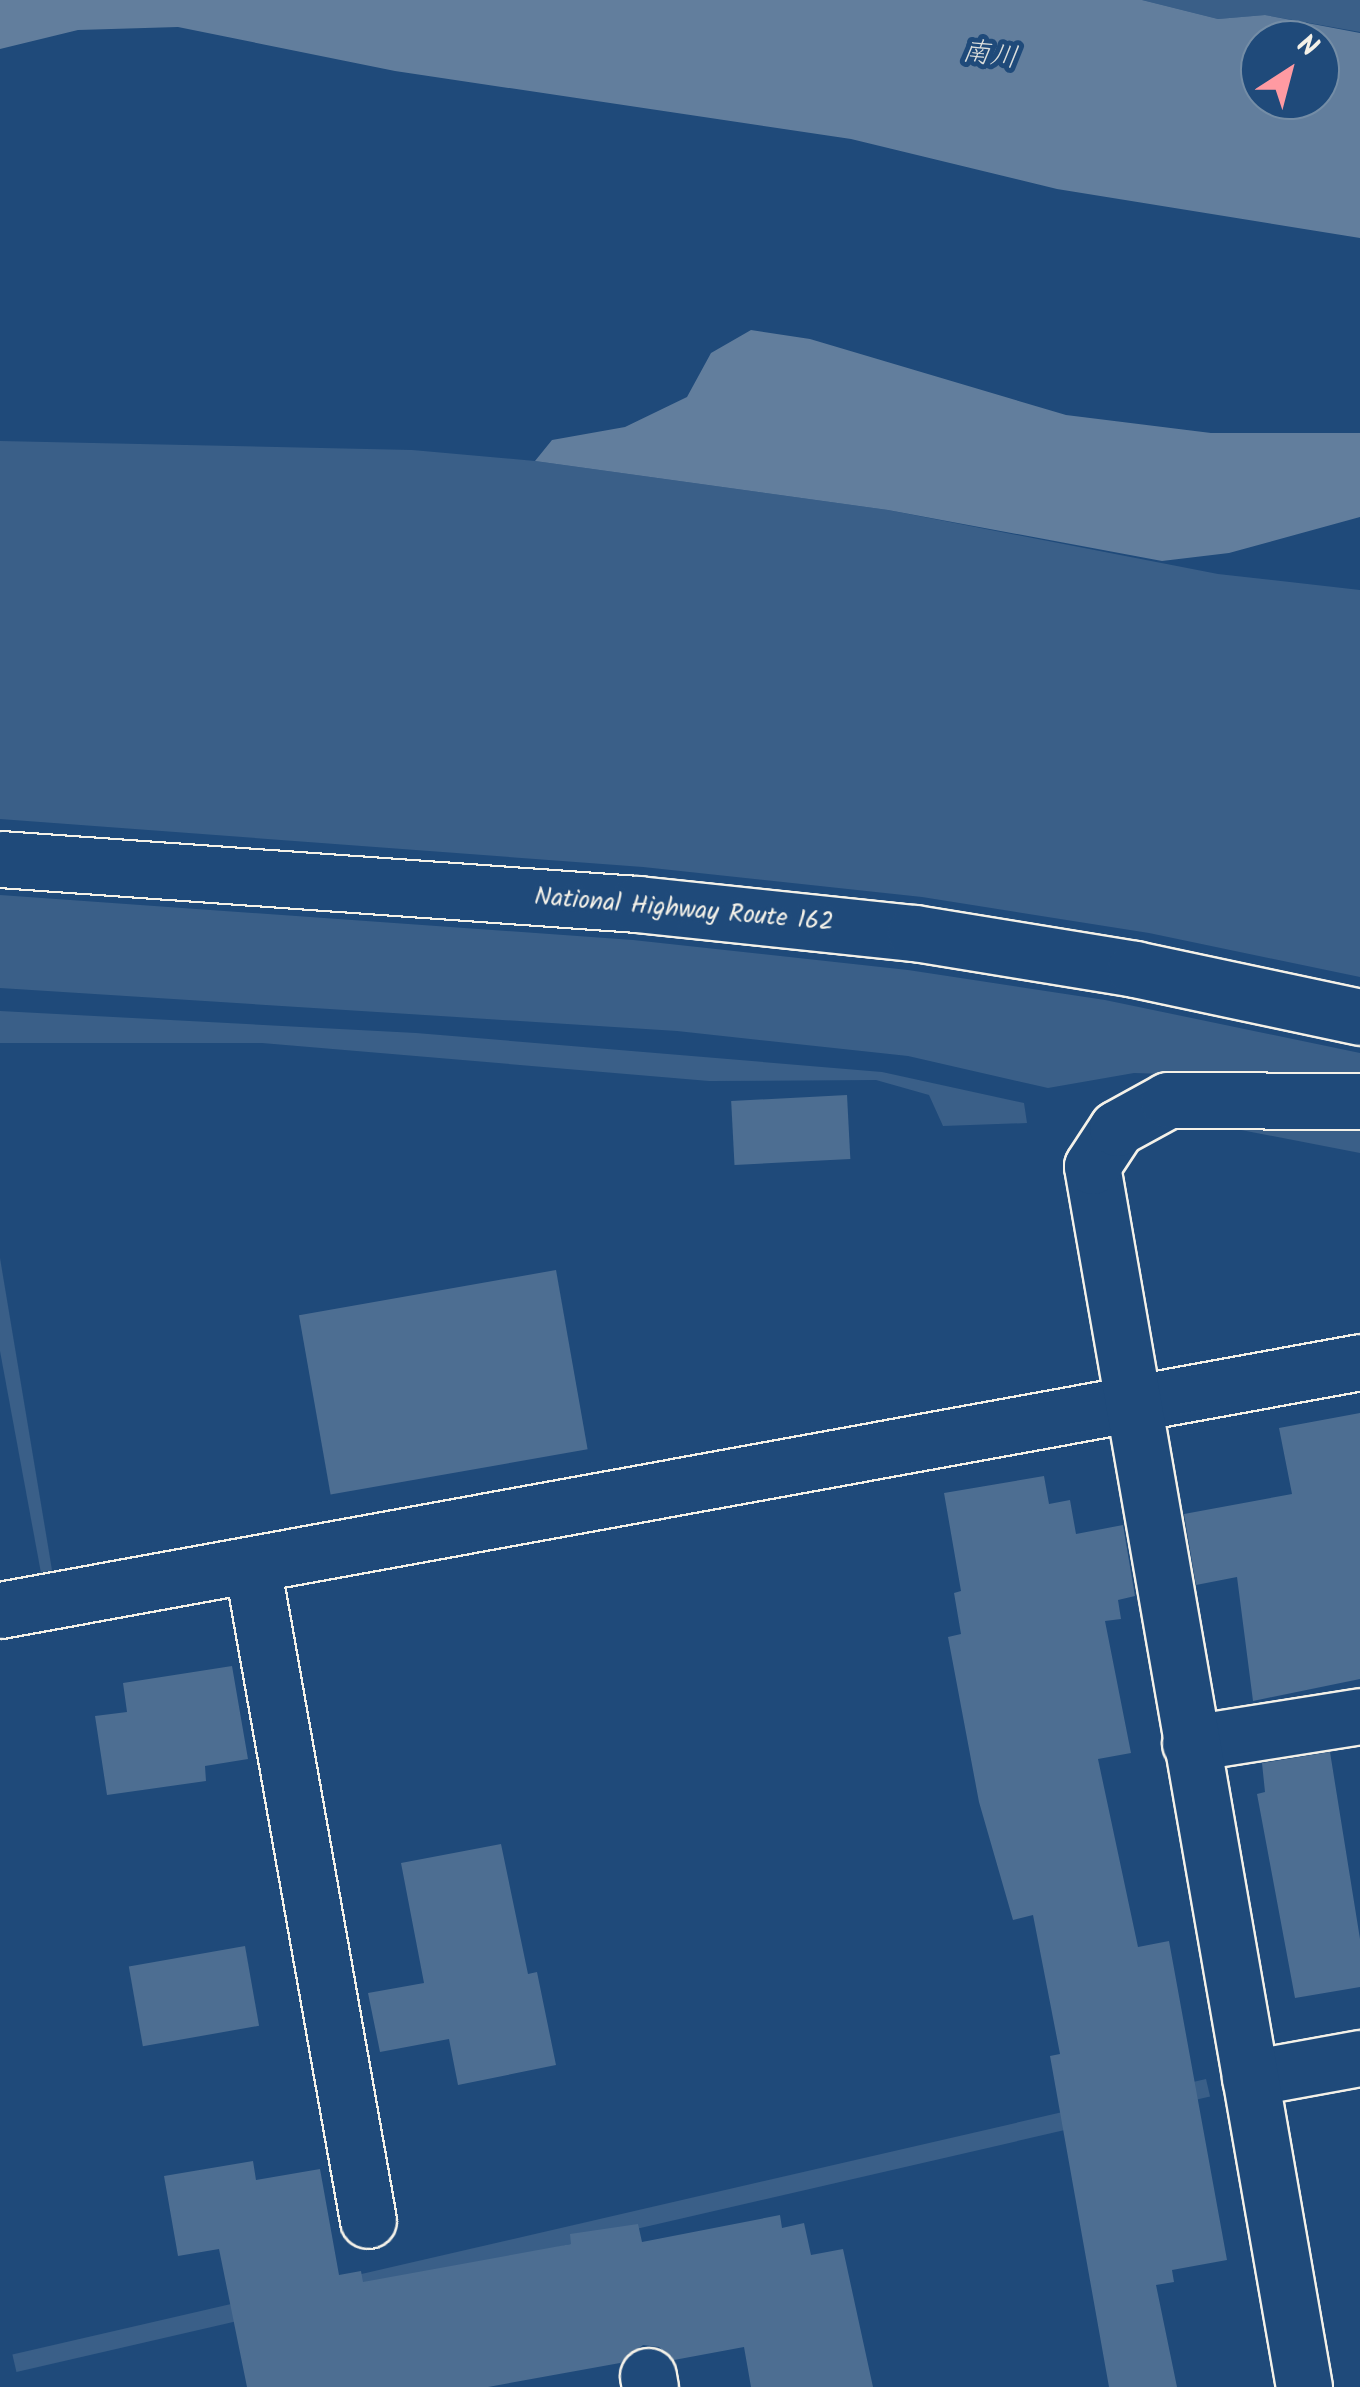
<!DOCTYPE html>
<meta charset="utf-8">
<style>
body{margin:0}
#map{position:relative;width:1360px;height:2387px;overflow:hidden;background:#1f4a7a;font-family:Kalam,"Klee One",sans-serif}
div>[style]{position:absolute}
[style*='--x']{left:calc(var(--x)*1px);top:calc(var(--y)*1px);width:calc(var(--w)*1px);rotate:calc(var(--a)*1deg)}
.green>*{inset:0;background:#3a5f88;transform-origin:0 0}
.water>*{inset:0;background:#627e9d}
.building>*{inset:0;background:#4d6e92;transform-origin:0 0}
.roads{filter:drop-shadow(2px 0 #f4f1e8) drop-shadow(-2px 0 #f4f1e8) drop-shadow(0 2px #f4f1e8) drop-shadow(0 -2px #f4f1e8)}
.minor>*{height:55px;margin:-27.5px;padding:0 27.5px;transform-origin:27.5px;border-radius:27.5px;background:#1f4a7a}
.highway>*{height:55px;margin:-27.5px;padding:0 27.5px;transform-origin:27.5px;border-radius:27.5px;background:#1f4a7a}
span{translate:-50% -50%;white-space:nowrap;text-align:center;line-height:1.15;-webkit-text-stroke:10px #1f4a7a;paint-order:stroke}
.street-label{font-size:25px;color:#f4f1e8}
.water-label{font-size:28px;color:#dee0dd;font-style:italic}
.north{position:absolute;left:1240px;top:20px;width:100px;height:100px;box-sizing:border-box;background:#1f4a7a;border:2px solid #748da6;border-radius:50%;rotate:36deg;font-size:28px;font-weight:700;line-height:40px;text-align:center;color:#f4f1e8}
.north::after{content:'';display:block;margin:auto;width:35px;height:45px;background:#ff9aa2;clip-path:polygon(50% 0,100% 100%,50% 72%,0 100%)}
</style>
<div id="map">
<div class="green">
<div style="clip-path:polygon(1142px 0,1360px 0,1360px 32px,1265px 15px,1218px 19px)"></div>
<div style="clip-path:polygon(0 441px,412px 450px,535px 461px,888px 510px,1218px 574px,1360px 590px,1360px 977px,1149px 933px,922px 897px,643px 867px,0 819px)"></div>
<div style="clip-path:polygon(0 895px,633px 940px,908px 970px,1105px 1000px,1360px 1053px,1360px 1080px,1134px 1073px,1048px 1088px,908px 1056px,677px 1031px,0 988px)"></div>
<div style="clip-path:polygon(0 1011px,416px 1033px,882px 1072px,1024px 1103px,1027px 1123px,943px 1126px,929px 1095px,876px 1080px,709px 1081px,262px 1043px,0 1043px)"></div>
<div style="clip-path:polygon(1360px 1123px,1360px 1153px,1210px 1124px)"></div>
<div style="clip-path:polygon(0 1258px,52px 1570px,41px 1573px,0 1351px)"></div>
<div style="left:1206px;top:2079px;width:18px;height:1225px;rotate:77deg"></div>
</div>
<div class="water">
<div style="clip-path:polygon(evenodd,0 0,1142px 0,1218px 19px,1265px 15px,1360px 33px,1360px 238px,1057px 189px,851px 139px,395px 71px,178px 27px,78px 30px,0 49px,0 0,1320px 40px,1320px 100px,1260px 100px,1260px 40px,1320px 40px)"></div>
<div style="clip-path:polygon(751px 330px,810px 339px,1066px 415px,1211px 433px,1360px 433px,1360px 517px,1229px 553px,1162px 561px,888px 510px,535px 461px,552px 440px,625px 427px,687px 397px,711px 353px)"></div>
</div>
<div class="building">
<div style="left:847px;top:1095px;width:64px;height:116px;rotate:87deg"></div>
<div style="left:556px;top:1270px;width:182px;height:261px;rotate:80deg"></div>
<div style="clip-path:polygon(1360px 1413px,1360px 1679px,1253px 1701px,1237px 1577px,1196px 1585px,1184px 1514px,1292px 1494px,1279px 1428px)"></div>
<div style="clip-path:polygon(1044px 1476px,1049px 1504px,1070px 1500px,1076px 1534px,1123px 1525px,1135px 1596px,1118px 1600px,1121px 1619px,1105px 1621px,1131px 1753px,1098px 1759px,1138px 1947px,1169px 1941px,1227px 2260px,1172px 2270px,1174px 2282px,1156px 2285px,1177px 2387px,1109px 2387px,1050px 2056px,1060px 2054px,1033px 1915px,1013px 1920px,979px 1802px,948px 1637px,961px 1634px,954px 1593px,961px 1591px,944px 1493px)"></div>
<div style="clip-path:polygon(232px 1666px,248px 1759px,205px 1766px,206px 1781px,107px 1795px,95px 1716px,127px 1712px,123px 1683px)"></div>
<div style="clip-path:polygon(1330px 1752px,1360px 1939px,1360px 1987px,1295px 1998px,1257px 1794px,1265px 1792px,1262px 1763px)"></div>
<div style="clip-path:polygon(501px 1844px,528px 1974px,537px 1972px,556px 2065px,458px 2085px,449px 2039px,380px 2052px,368px 1993px,424px 1983px,401px 1863px)"></div>
<div style="left:245px;top:1946px;width:81px;height:118px;rotate:80deg"></div>
<div style="clip-path:polygon(253px 2161px,256px 2180px,320px 2169px,339px 2275px,361px 2271px,363px 2282px,571px 2244px,570px 2234px,638px 2224px,642px 2242px,780px 2215px,782px 2228px,804px 2223px,811px 2255px,843px 2249px,873px 2387px,751px 2387px,744px 2347px,674px 2360px,659px 2347px,643px 2345px,620px 2363px,488px 2387px,247px 2387px,219px 2249px,178px 2256px,164px 2176px)"></div>
</div>
<div class="roads">
<div class="minor">
<div style="--x:252;--y:1565;--w:665;--a:79.96"></div>
<div style="--x:0;--y:1610;--w:1382;--a:-10.33"></div>
<div style="--x:1190;--y:1743;--w:172;--a:-9"></div>
<div style="--x:1250;--y:2078;--w:112;--a:-10.3"></div>
<div style="--x:648;--y:2376;--w:11;--a:80"></div>
<div style="--x:1304;--y:2387;--w:1239;--a:-99.85"></div>
<div style="--x:1092;--y:1166;--w:45;--a:-56.7"></div>
<div style="--x:1117;--y:1128;--w:58;--a:-28.8"></div>
<div style="--x:1168;--y:1100;--w:192;--a:0.3"></div>
</div>
<div class="highway">
<div style="--x:0;--y:859;--w:639;--a:4.04"></div>
<div style="--x:637;--y:904;--w:280;--a:6"></div>
<div style="--x:915;--y:933;--w:223;--a:9.3"></div>
<div style="--x:1135;--y:969;--w:230;--a:12"></div>
</div>
</div>
<div class="street-label">
<span style="left:684px;top:910px;rotate:5deg">National Highway Route 162</span>
</div>
<div class="water-label">
<span style="left:990px;top:56px;rotate:8deg">南川</span>
</div>
<div class="north">N</div>
</div>
